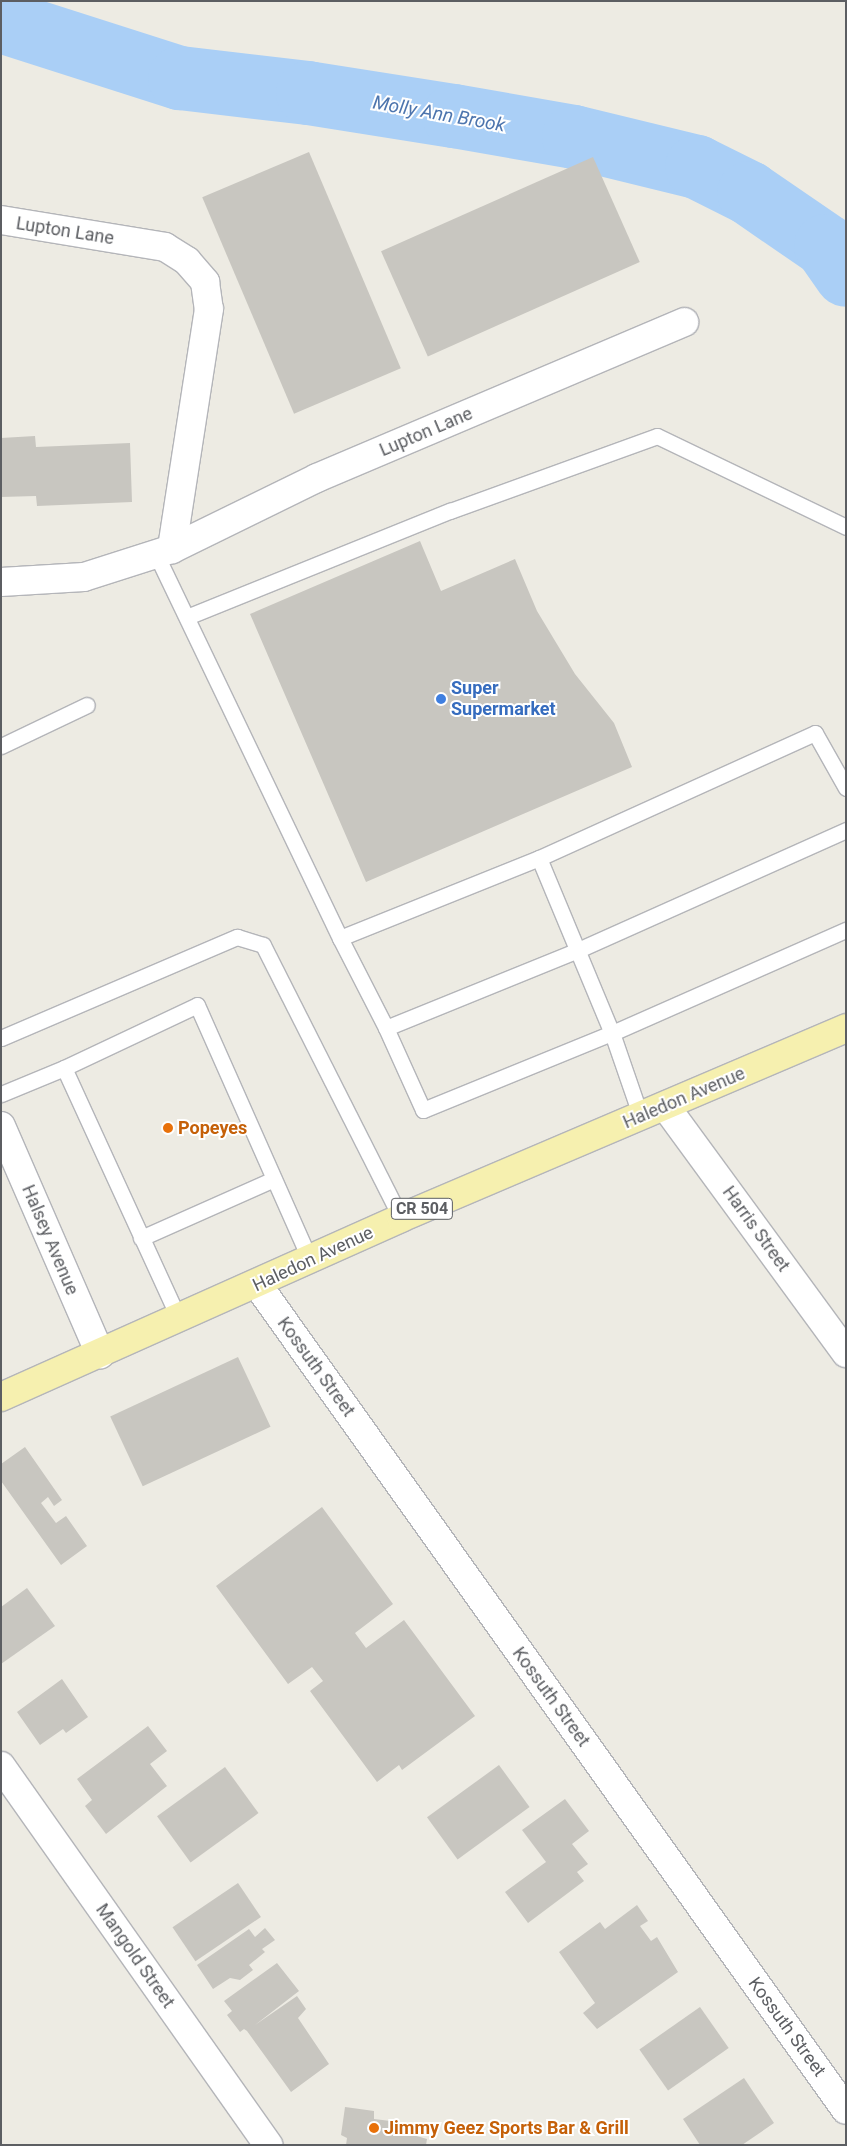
<!DOCTYPE html>
<style>
body{margin:0}
#map{position:relative;width:847px;height:2146px;overflow:hidden;background:#edebe3;font-family:Roboto,sans-serif}
div>[style]{position:absolute}
[style*='--x']{left:calc(var(--x)*1px);top:calc(var(--y)*1px);width:calc(var(--w)*1px);rotate:calc(var(--a)*1deg)}
.river>*{height:64px;margin:-32px;padding:0 32px;transform-origin:32px;border-radius:32px;background:#aacff6}
.building>*{inset:0;background:#c8c6c0;transform-origin:0 0}
.roads{filter:drop-shadow(1px 0 #b4b5b9) drop-shadow(-1px 0 #b4b5b9) drop-shadow(0 1px #b4b5b9) drop-shadow(0 -1px #b4b5b9)}
.lane>*{height:15px;margin:-7.5px;padding:0 7.5px;transform-origin:7.5px;border-radius:7.5px;background:#fff}
.street>*{height:28px;margin:-14px;padding:0 14px;transform-origin:14px;border-radius:14px;background:#fff}
.primary>*{height:28px;margin:-14px;padding:0 14px;transform-origin:14px;border-radius:14px;background:#f6f0af}
.dots>*{width:14px;height:14px;translate:-50% -50%;box-sizing:border-box;border:2px solid #fff;border-radius:50%}
span{translate:-50% -50%;white-space:nowrap;text-align:center;line-height:1.15;-webkit-text-stroke:4px #fff;paint-order:stroke}
.shield-label span{padding:1px 4px;background:#fff;border:1px solid;border-radius:4px;-webkit-text-stroke-width:0}
.shield-label{font-size:16px;color:#5c5e62;font-weight:700}
.street-label{font-size:18px;color:#5c5e62}
.shop-label{font-size:18px;color:#366cbe;font-weight:700}
.left{translate:0 -50%;text-align:left}
.food-label{font-size:18px;color:#c56008;font-weight:700}
.water-label{font-size:19px;color:#4d75ae;font-style:italic}
.frame{position:absolute;inset:0;border:2px solid #5c5e62;pointer-events:none}
</style>
<div id="map">
<div class="river">
<div style="--x:1;--y:21;--w:188;--a:17.7"></div>
<div style="--x:180;--y:78;--w:129;--a:6.7"></div>
<div style="--x:308;--y:93;--w:148;--a:9"></div>
<div style="--x:454;--y:116;--w:122;--a:9.9"></div>
<div style="--x:574;--y:137;--w:127;--a:13.7"></div>
<div style="--x:697;--y:167;--w:58;--a:26.6"></div>
<div style="--x:749;--y:193;--w:93;--a:34.5"></div>
<div style="--x:826;--y:246;--w:35;--a:55"></div>
</div>
<div class="building">
<div style="left:309px;top:152px;width:235px;height:116px;rotate:67deg"></div>
<div style="left:593px;top:157px;width:115px;height:232px;rotate:66deg"></div>
<div style="clip-path:polygon(35px 436px,36px 447px,130px 443px,132px 502px,37px 506px,36px 496px,1px 497px,1px 438px)"></div>
<div style="clip-path:polygon(420px 541px,441px 591px,515px 559px,537px 611px,575px 674px,614px 723px,632px 767px,366px 882px,250px 614px)"></div>
<div style="left:238px;top:1357px;width:77px;height:141px;rotate:65deg"></div>
<div style="clip-path:polygon(25px 1447px,62px 1500px,54px 1506px,48px 1497px,41px 1503px,56px 1523px,66px 1516px,87px 1546px,61px 1565px,1px 1481px,1px 1464px)"></div>
<div style="clip-path:polygon(322px 1507px,393px 1604px,355px 1633px,366px 1648px,404px 1620px,475px 1716px,402px 1770px,399px 1765px,377px 1782px,310px 1691px,323px 1681px,312px 1667px,288px 1684px,216px 1586px)"></div>
<div style="clip-path:polygon(27px 1588px,55px 1626px,1px 1664px,1px 1607px)"></div>
<div style="clip-path:polygon(62px 1679px,88px 1717px,66px 1733px,63px 1729px,40px 1745px,17px 1712px)"></div>
<div style="clip-path:polygon(148px 1726px,167px 1751px,150px 1764px,167px 1786px,106px 1834px,85px 1806px,92px 1800px,77px 1779px)"></div>
<div style="left:499px;top:1765px;width:52px;height:89px;rotate:54deg"></div>
<div style="left:225px;top:1767px;width:57px;height:84px;rotate:54deg"></div>
<div style="clip-path:polygon(565px 1799px,589px 1831px,572px 1844px,588px 1864px,577px 1872px,584px 1881px,528px 1923px,505px 1892px,546px 1862px,522px 1830px)"></div>
<div style="left:238px;top:1883px;width:41px;height:79px;rotate:56deg"></div>
<div style="clip-path:polygon(637px 1905px,648px 1921px,640px 1926px,651px 1941px,657px 1937px,678px 1972px,597px 2029px,583px 2013px,595px 2003px,559px 1952px,600px 1922px,605px 1929px)"></div>
<div style="clip-path:polygon(265px 1928px,275px 1940px,262px 1949px,265px 1952px,249px 1965px,253px 1970px,240px 1980px,230px 1978px,213px 1989px,197px 1965px,249px 1929px,255px 1937px)"></div>
<div style="clip-path:polygon(277px 1963px,299px 1991px,255px 2025px,297px 1996px,306px 2009px,298px 2018px,329px 2064px,291px 2092px,247px 2031px,244px 2029px,240px 2032px,227px 2015px,232px 2011px,224px 2001px)"></div>
<div style="left:700px;top:2007px;width:50px;height:74px;rotate:55deg"></div>
<div style="clip-path:polygon(744px 2078px,774px 2123px,742px 2145px,700px 2145px,683px 2119px)"></div>
<div style="clip-path:polygon(345px 2107px,374px 2111px,374px 2119px,407px 2123px,406px 2133px,427px 2139px,426px 2145px,346px 2145px,347px 2138px,341px 2135px)"></div>
</div>
<div class="roads">
<div class="lane">
<div style="--x:156;--y:554;--w:426;--a:64.4"></div>
<div style="--x:340;--y:938;--w:101;--a:62.9"></div>
<div style="--x:386;--y:1028;--w:90;--a:65.7"></div>
<div style="--x:423;--y:1110;--w:204;--a:-22.2"></div>
<div style="--x:612;--y:1033;--w:89;--a:71"></div>
<div style="--x:187;--y:617;--w:284;--a:-22"></div>
<div style="--x:450;--y:511;--w:220;--a:-19.9"></div>
<div style="--x:657;--y:436;--w:210;--a:25.7"></div>
<div style="--x:1;--y:746;--w:95;--a:-25.5"></div>
<div style="--x:846;--y:788;--w:63;--a:-119.4"></div>
<div style="--x:815;--y:733;--w:303;--a:155.6"></div>
<div style="--x:539;--y:858;--w:190;--a:67.4"></div>
<div style="--x:612;--y:1033;--w:256;--a:-23.8"></div>
<div style="--x:340;--y:938;--w:214;--a:-21.9"></div>
<div style="--x:386;--y:1028;--w:207;--a:-22.1"></div>
<div style="--x:578;--y:950;--w:294;--a:-24.1"></div>
<div style="--x:1;--y:1038;--w:257;--a:-23.2"></div>
<div style="--x:237;--y:937;--w:27;--a:17"></div>
<div style="--x:263;--y:945;--w:306;--a:63.2"></div>
<div style="--x:1;--y:1094;--w:68;--a:-22.4"></div>
<div style="--x:141;--y:1238;--w:145;--a:-23.9"></div>
<div style="--x:179;--y:1319;--w:276;--a:-114.6"></div>
<div style="--x:64;--y:1068;--w:147;--a:-25.3"></div>
<div style="--x:197;--y:1005;--w:279;--a:66.1"></div>
</div>
<div class="street">
<div style="--x:1;--y:220;--w:166;--a:9.3"></div>
<div style="--x:165;--y:247;--w:26;--a:32"></div>
<div style="--x:187;--y:261;--w:28;--a:49"></div>
<div style="--x:205;--y:282;--w:27;--a:82"></div>
<div style="--x:209;--y:309;--w:243;--a:98.8"></div>
<div style="--x:1;--y:582;--w:83;--a:-3.4"></div>
<div style="--x:84;--y:577;--w:92;--a:-17.7"></div>
<div style="--x:172;--y:549;--w:161;--a:-26.1"></div>
<div style="--x:317;--y:478;--w:399;--a:-23"></div>
<div style="--x:666;--y:1107;--w:305;--a:53.8"></div>
<div style="--x:1;--y:1126;--w:249;--a:66.5"></div>
<div style="--x:257;--y:1284;--w:1014;--a:54.51"></div>
<div style="--x:1;--y:1766;--w:464;--a:54.8"></div>
</div>
<div class="primary">
<div style="--x:1;--y:1397;--w:438;--a:-24.1"></div>
<div style="--x:401;--y:1218;--w:484;--a:-23.1"></div>
</div>
</div>
<div class="dots">
<div style="left:441px;top:699px;background:#3f7fe0"></div>
<div style="left:168px;top:1128px;background:#e8710a"></div>
<div style="left:374px;top:2128px;background:#e8710a"></div>
</div>
<div class="shield-label">
<span style="left:422px;top:1209px">CR 504</span>
</div>
<div class="street-label">
<span style="left:65px;top:231px;rotate:9deg">Lupton Lane</span>
<span style="left:426px;top:432px;rotate:-23deg">Lupton Lane</span>
<span style="left:684px;top:1098px;rotate:-23deg">Haledon Avenue</span>
<span style="left:756px;top:1229px;rotate:54deg">Harris Street</span>
<span style="left:50px;top:1240px;rotate:67deg">Halsey Avenue</span>
<span style="left:313px;top:1259px;rotate:-25deg">Haledon Avenue</span>
<span style="left:316px;top:1367px;rotate:54deg">Kossuth Street</span>
<span style="left:551px;top:1697px;rotate:54deg">Kossuth Street</span>
<span style="left:135px;top:1956px;rotate:55deg">Mangold Street</span>
<span style="left:787px;top:2027px;rotate:54deg">Kossuth Street</span>
</div>
<div class="shop-label">
<span class="left" style="left:451px;top:699px">Super<br>Supermarket</span>
</div>
<div class="food-label">
<span class="left" style="left:178px;top:1128px">Popeyes</span>
<span class="left" style="left:384px;top:2128px">Jimmy Geez Sports Bar &amp; Grill</span>
</div>
<div class="water-label">
<span style="left:439px;top:114px;rotate:10deg">Molly Ann Brook</span>
</div>
<div class="frame"></div>
</div>
